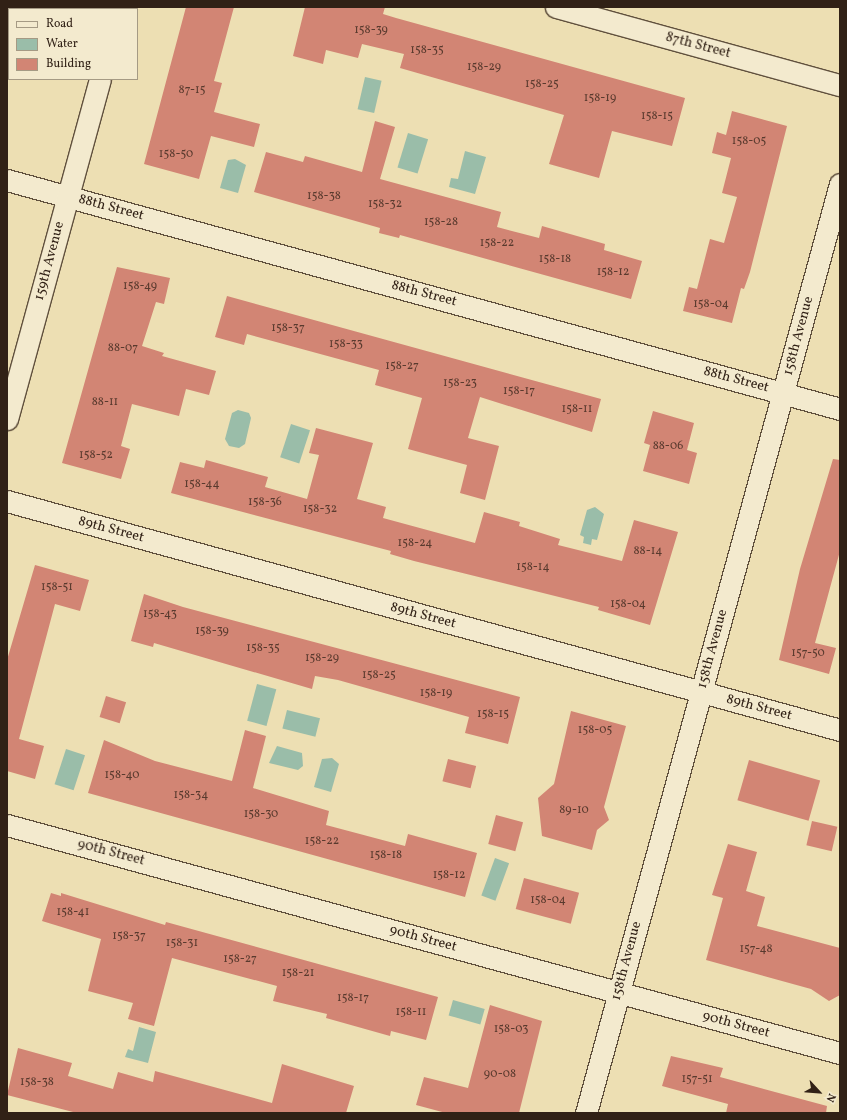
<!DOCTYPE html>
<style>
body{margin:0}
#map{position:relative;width:847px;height:1120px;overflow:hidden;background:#eddfb3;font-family:Vollkorn,serif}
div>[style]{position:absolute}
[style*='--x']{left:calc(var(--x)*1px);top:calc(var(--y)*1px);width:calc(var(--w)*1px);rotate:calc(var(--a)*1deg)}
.water>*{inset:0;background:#9abda9;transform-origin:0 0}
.building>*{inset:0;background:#d28574;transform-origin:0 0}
.roads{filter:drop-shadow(1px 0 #60503d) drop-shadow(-1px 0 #60503d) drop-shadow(0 1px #60503d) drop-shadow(0 -1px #60503d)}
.minor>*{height:21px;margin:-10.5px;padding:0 10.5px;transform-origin:10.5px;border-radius:10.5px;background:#f3eace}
span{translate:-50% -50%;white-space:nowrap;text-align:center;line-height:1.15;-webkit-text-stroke:3px #f3eace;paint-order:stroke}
.number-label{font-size:12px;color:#593a2e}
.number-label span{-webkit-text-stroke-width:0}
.street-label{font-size:14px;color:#312116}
.frame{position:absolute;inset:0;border:8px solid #312116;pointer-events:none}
.legend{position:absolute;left:8px;top:8px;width:130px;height:72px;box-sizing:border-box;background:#f3eace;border:1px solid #a59a84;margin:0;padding:5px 7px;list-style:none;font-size:12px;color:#312116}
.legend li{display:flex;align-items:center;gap:8px;height:20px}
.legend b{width:20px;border:1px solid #a59a84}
.north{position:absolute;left:799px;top:1072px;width:40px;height:40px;-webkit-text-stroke:3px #f3eace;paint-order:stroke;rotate:116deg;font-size:11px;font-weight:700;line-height:16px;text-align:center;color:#312116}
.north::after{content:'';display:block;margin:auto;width:14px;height:18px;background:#312116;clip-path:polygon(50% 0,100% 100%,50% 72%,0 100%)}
</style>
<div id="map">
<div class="water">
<div style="left:365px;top:77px;width:17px;height:33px;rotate:13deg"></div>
<div style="left:408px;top:133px;width:21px;height:36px;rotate:17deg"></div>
<div style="clip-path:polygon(465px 151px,486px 157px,475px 194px,449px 187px,451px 178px,458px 179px)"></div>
<div style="clip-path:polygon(235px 159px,246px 165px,238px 193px,220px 188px,228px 160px)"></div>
<div style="clip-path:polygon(238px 410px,249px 413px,251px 418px,245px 444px,239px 448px,229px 446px,225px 439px,232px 413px)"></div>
<div style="left:291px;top:424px;width:20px;height:35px;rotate:18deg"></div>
<div style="clip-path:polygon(595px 507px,604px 514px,597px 540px,592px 539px,591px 545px,583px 543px,584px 537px,580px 535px,587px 510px)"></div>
<div style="left:257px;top:684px;width:20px;height:38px;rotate:15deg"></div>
<div style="left:287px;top:710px;width:34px;height:19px;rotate:14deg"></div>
<div style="clip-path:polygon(277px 746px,302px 753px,303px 766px,298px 770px,269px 763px)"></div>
<div style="left:66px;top:749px;width:20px;height:37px;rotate:18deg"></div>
<div style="clip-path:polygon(332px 758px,339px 764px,331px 792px,314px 787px,322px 759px)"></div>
<div style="left:495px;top:858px;width:15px;height:40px;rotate:20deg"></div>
<div style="left:453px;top:1000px;width:33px;height:16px;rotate:16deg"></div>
<div style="clip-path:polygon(139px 1027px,156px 1032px,148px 1063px,125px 1057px,128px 1049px,133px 1051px)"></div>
</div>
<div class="building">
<div style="clip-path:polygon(186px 7px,234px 7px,214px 81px,222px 83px,214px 112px,260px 124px,254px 147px,211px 136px,199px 179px,144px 164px)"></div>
<div style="clip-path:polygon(305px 7px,385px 7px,383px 14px,396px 18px,685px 98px,672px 146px,612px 131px,599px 178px,549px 164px,564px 115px,400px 68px,404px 54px,362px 44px,358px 58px,326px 50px,323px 64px,293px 56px)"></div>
<div style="clip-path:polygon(732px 111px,787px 126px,750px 272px,744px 289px,741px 288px,732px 323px,683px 311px,689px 287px,697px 289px,710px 239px,724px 243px,737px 197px,722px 193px,731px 158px,712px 153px,717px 132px,726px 135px)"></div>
<div style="clip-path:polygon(375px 121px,395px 127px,380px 179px,501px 212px,497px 227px,539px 238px,542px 226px,605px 244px,604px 250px,642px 261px,631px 299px,400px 235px,399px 238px,379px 233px,380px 228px,254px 192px,266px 152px,303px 162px,305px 156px,362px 172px)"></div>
<div style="clip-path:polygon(117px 267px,170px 278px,164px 304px,156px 302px,142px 346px,164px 353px,162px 356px,216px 371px,209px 395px,186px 389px,179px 416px,132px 404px,121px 446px,130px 449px,121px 479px,62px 463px)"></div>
<div style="clip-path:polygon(227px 296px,601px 399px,592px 432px,480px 397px,468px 438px,499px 446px,485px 500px,460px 493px,467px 465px,408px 449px,422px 398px,375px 385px,379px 370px,247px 334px,244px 345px,215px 337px)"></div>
<div style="clip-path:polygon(653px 411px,694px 423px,687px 450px,697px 453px,689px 484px,643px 471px,650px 445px,644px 443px)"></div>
<div style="clip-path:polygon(316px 428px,373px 443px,357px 499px,386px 507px,383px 518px,475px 543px,484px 512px,520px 522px,519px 526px,560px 539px,558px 545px,622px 561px,634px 520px,678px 532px,650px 625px,598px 610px,599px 607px,414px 561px,390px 554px,391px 551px,171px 493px,180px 462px,204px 468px,206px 460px,268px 477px,265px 487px,307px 499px,319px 455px,309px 453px)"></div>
<div style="clip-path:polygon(833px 459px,840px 460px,840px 551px,815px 643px,836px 648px,829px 674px,779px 660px,800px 569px)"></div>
<div style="clip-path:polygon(35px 565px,89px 580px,80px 611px,55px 604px,19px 739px,44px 746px,35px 779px,7px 771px,7px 660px)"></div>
<div style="clip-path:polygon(144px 594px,183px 607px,520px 697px,508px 744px,465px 733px,469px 717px,338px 680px,315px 676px,312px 689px,154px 643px,153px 647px,131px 641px)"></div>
<div style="left:106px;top:696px;width:21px;height:22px;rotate:17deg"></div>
<div style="clip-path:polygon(571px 711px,626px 726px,604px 807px,609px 820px,597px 830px,592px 850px,542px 836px,538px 798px,554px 784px)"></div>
<div style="clip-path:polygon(245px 730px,266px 736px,253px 788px,329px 811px,326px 825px,405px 846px,408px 834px,477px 853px,465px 897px,88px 793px,104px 740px,155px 761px,232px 781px)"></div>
<div style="left:448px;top:759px;width:29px;height:23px;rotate:14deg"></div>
<div style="left:749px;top:760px;width:74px;height:42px;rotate:16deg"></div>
<div style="left:496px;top:815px;width:28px;height:30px;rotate:15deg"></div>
<div style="left:812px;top:821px;width:26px;height:25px;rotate:13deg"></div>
<div style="clip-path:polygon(728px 844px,757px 852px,746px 891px,765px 897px,757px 926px,840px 948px,840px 995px,829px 1001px,811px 989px,706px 960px,723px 898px,712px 895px)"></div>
<div style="left:524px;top:878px;width:57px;height:32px;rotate:15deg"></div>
<div style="clip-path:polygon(51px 893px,61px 896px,61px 893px,165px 925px,166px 922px,438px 997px,426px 1040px,391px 1031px,390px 1036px,326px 1018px,327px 1014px,273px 1001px,277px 986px,172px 958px,154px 1026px,128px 1019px,133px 1003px,88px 991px,101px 939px,42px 921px)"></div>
<div style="clip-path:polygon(490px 1005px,542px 1021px,519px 1113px,446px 1113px,416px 1105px,424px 1077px,468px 1088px)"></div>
<div style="clip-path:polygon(18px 1048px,72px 1063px,68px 1076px,113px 1089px,118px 1072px,153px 1082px,155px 1071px,272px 1103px,282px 1064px,354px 1086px,346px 1113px,77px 1113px,7px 1095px)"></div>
<div style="clip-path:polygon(671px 1056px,723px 1068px,720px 1077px,827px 1106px,826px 1113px,726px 1113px,728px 1104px,662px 1086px)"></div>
</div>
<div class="roads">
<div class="minor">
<div style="--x:556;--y:7;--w:295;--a:15.4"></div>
<div style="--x:119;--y:9;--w:2;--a:-63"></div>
<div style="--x:7;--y:180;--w:864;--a:15.37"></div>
<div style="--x:7;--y:419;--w:352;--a:-74.7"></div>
<div style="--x:7;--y:501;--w:864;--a:15.37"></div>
<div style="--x:7;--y:825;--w:864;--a:15.31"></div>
<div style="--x:586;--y:1113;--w:963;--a:-74.71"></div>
</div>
</div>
<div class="number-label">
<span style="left:371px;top:31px">158-39</span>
<span style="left:427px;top:51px">158-35</span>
<span style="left:484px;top:68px">158-29</span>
<span style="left:542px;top:85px">158-25</span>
<span style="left:192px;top:91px">87-15</span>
<span style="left:600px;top:99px">158-19</span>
<span style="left:657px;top:117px">158-15</span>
<span style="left:749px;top:142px">158-05</span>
<span style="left:176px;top:155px">158-50</span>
<span style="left:324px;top:197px">158-38</span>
<span style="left:385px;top:205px">158-32</span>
<span style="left:441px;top:223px">158-28</span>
<span style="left:497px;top:244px">158-22</span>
<span style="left:555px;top:260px">158-18</span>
<span style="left:613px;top:273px">158-12</span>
<span style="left:140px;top:287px">158-49</span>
<span style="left:711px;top:305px">158-04</span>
<span style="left:288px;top:329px">158-37</span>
<span style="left:346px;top:345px">158-33</span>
<span style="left:123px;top:349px">88-07</span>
<span style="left:402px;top:367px">158-27</span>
<span style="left:460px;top:384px">158-23</span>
<span style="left:519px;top:392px">158-17</span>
<span style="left:105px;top:403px">88-11</span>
<span style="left:577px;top:410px">158-11</span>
<span style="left:668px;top:447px">88-06</span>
<span style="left:96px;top:456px">158-52</span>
<span style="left:202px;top:485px">158-44</span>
<span style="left:265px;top:503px">158-36</span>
<span style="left:320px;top:510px">158-32</span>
<span style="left:415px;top:544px">158-24</span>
<span style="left:648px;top:552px">88-14</span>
<span style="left:533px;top:568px">158-14</span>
<span style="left:57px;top:588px">158-51</span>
<span style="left:628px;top:605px">158-04</span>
<span style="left:160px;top:615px">158-43</span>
<span style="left:212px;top:632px">158-39</span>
<span style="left:263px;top:649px">158-35</span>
<span style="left:808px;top:654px">157-50</span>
<span style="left:322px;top:659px">158-29</span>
<span style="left:379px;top:676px">158-25</span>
<span style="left:436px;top:694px">158-19</span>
<span style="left:493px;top:715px">158-15</span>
<span style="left:595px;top:731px">158-05</span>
<span style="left:122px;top:776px">158-40</span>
<span style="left:191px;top:796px">158-34</span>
<span style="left:574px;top:811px">89-10</span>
<span style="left:261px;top:815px">158-30</span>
<span style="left:322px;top:842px">158-22</span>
<span style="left:386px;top:856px">158-18</span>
<span style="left:449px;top:876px">158-12</span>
<span style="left:548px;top:901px">158-04</span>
<span style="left:73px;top:913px">158-41</span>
<span style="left:129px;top:937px">158-37</span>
<span style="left:182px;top:944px">158-31</span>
<span style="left:756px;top:950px">157-48</span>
<span style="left:240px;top:960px">158-27</span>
<span style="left:298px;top:974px">158-21</span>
<span style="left:353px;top:999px">158-17</span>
<span style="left:411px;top:1013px">158-11</span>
<span style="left:511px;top:1030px">158-03</span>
<span style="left:500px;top:1075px">90-08</span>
<span style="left:697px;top:1080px">157-51</span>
<span style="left:37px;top:1083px">158-38</span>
</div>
<div class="street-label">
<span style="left:698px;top:46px;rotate:15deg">87th Street</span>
<span style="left:111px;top:208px;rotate:15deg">88th Street</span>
<span style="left:50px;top:261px;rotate:-75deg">159th Avenue</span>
<span style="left:424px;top:294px;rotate:15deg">88th Street</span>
<span style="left:799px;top:336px;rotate:-75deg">158th Avenue</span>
<span style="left:736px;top:380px;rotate:15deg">88th Street</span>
<span style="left:111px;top:530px;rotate:15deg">89th Street</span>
<span style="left:423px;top:616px;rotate:15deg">89th Street</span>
<span style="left:713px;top:649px;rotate:-75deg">158th Avenue</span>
<span style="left:759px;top:708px;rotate:15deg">89th Street</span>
<span style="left:111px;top:853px;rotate:15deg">90th Street</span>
<span style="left:423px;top:939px;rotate:15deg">90th Street</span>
<span style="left:627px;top:961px;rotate:-75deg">158th Avenue</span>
<span style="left:736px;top:1025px;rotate:15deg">90th Street</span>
</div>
<div class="frame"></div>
<ul class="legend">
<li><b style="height:5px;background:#f3eace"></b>Road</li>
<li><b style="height:11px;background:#9abda9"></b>Water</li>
<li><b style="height:11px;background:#d28574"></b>Building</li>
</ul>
<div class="north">N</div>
</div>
